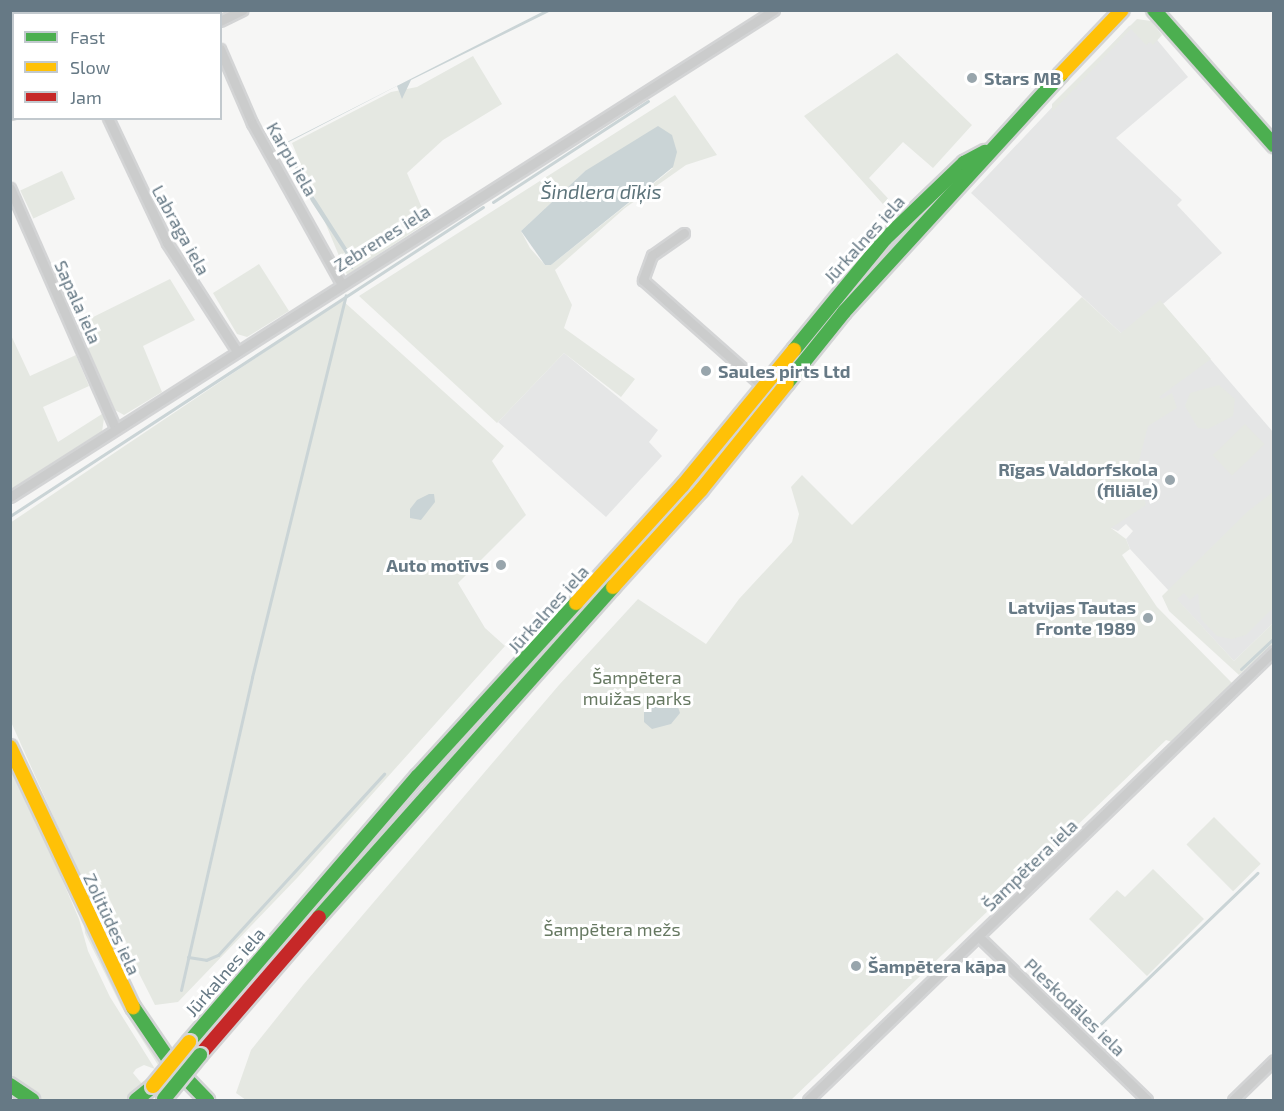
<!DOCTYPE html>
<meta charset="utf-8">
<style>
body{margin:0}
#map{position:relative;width:1284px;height:1111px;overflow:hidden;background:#f6f6f5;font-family:"Exo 2",sans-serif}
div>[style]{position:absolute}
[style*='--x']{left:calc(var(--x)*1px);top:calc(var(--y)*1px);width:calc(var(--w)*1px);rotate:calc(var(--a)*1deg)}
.built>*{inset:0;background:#e5e6e6}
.green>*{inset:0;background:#e5e8e2;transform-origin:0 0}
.water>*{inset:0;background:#cad4d6}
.stream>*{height:3px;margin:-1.5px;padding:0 1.5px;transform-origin:1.5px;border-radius:1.5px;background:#cad4d6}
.roads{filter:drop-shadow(2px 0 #d3d4d5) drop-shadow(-2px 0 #d3d4d5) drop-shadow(0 2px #d3d4d5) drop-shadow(0 -2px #d3d4d5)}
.street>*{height:9px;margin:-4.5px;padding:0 4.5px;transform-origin:4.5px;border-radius:4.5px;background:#cbcccc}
.fast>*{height:14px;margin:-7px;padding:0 7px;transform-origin:7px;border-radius:7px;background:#4caf50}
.slow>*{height:14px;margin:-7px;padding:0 7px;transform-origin:7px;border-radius:7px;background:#ffc107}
.jam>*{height:14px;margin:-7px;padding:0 7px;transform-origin:7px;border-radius:7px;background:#c62828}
.bridges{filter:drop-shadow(2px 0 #d3d4d5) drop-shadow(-2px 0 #d3d4d5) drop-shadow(0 2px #d3d4d5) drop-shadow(0 -2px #d3d4d5)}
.fast-bridge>*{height:14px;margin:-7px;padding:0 7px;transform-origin:7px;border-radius:7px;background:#4caf50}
.slow-bridge>*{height:14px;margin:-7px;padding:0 7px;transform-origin:7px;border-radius:7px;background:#ffc107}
.dots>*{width:16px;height:16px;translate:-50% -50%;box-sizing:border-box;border:3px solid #fff;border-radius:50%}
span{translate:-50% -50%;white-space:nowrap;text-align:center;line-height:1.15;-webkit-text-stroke:6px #fff;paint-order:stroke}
.poi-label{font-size:18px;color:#667985;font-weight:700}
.left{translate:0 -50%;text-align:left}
.right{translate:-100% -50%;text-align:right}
.street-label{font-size:18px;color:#667985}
.park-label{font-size:18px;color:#667861}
.water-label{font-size:20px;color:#5d747b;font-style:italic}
.frame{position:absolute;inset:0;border:12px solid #667985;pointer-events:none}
.legend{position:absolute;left:12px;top:12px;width:210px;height:108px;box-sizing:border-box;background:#fff;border:2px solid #c2c9ce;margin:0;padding:8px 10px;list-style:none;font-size:18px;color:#667985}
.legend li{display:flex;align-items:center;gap:12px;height:30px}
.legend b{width:30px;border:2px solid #c2c9ce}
</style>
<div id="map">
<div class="built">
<div style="clip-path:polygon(1143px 23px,1188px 77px,1116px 138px,1182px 200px,1177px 205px,1222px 253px,1163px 304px,1273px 432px,1273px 623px,1234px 661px,1130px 549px,1126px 539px,1133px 531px,1126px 524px,1118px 531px,1111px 528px,1121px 333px,971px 193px,1129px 26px)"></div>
<div style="clip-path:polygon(564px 353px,658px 430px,649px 442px,662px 456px,606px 517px,498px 422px)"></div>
</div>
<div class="green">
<div style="clip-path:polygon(1137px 19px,1151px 21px,1162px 35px,1153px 45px,1150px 42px,1146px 45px,1131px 29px,1052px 112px,1052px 104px)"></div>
<div style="clip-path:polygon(897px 53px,972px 125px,933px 168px,903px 142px,869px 178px,896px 207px,890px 212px,804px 116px)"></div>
<div style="clip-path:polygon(473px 56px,502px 104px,443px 140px,407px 173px,428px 222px,347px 275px,292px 143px,391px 92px,417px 87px)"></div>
<div style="clip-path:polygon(evenodd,675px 95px,717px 155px,686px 165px,625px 208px,555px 270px,572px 305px,564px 328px,635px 379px,621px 397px,564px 353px,497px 423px,359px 296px,675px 95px,673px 168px,551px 265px,545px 265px,530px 248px,521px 231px,585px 171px,673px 168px)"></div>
<div style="left:62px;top:171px;width:31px;height:46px;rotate:65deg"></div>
<div style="clip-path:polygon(259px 264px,289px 311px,247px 337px,237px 334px,213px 293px)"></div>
<div style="clip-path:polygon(170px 279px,195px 320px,143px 346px,162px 392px,124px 415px,115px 410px,77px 325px)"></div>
<div style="clip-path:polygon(1082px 297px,1121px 333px,1160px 300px,1211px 359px,1159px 397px,1162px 399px,1172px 393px,1177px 408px,1148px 426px,1137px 468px,1146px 505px,1111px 528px,1126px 539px,1130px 549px,1122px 555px,1157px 607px,1232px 683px,1172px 742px,1166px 740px,791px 1100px,246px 1100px,236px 1093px,251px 1050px,303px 985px,559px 685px,638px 599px,706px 644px,739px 599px,792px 542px,799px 514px,791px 487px,802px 475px,852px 525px)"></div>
<div style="clip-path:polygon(342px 300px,504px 446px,492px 461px,526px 515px,458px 583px,485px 628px,505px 646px,298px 877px,178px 1002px,155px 1005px,107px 910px,90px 898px,11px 722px,10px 523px)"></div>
<div style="clip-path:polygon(10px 333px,30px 376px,76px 355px,89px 386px,43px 407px,58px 442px,102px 414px,104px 418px,102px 432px,11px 490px)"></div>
<div style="clip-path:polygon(1219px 385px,1235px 399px,1233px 416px,1208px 429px,1198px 428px,1185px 406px,1190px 393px)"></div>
<div style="left:1245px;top:424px;width:28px;height:45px;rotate:46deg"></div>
<div style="clip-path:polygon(1273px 492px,1273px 608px,1246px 635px,1232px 639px,1217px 636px,1201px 619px,1198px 593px,1190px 600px,1184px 593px,1177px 599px,1234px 661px,1273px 623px,1273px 644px,1239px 675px,1169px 611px,1162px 596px,1247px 512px)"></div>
<div style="clip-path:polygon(10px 759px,79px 919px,88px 951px,110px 997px,155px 1069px,144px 1065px,136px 1069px,133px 1073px,143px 1085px,126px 1100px,42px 1100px,11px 1078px)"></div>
<div style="left:1214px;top:817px;width:66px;height:39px;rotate:45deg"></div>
<div style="clip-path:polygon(1153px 869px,1204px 919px,1147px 976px,1089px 919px,1117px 890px,1125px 897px)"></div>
<div style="clip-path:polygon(84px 921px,125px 1007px,161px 1061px,158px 1065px,121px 1006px,85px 933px)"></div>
</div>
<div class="water">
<div style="clip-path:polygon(546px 10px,551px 11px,411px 80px,402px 99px,397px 86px,287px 143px,307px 186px,353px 258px,353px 269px,349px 269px,347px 256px,311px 201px,283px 144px)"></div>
<div style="clip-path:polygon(658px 126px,672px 135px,677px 152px,673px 167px,551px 265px,545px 265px,521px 231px,585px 171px)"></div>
<div style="clip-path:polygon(429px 494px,434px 494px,435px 502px,421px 520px,410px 518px,410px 509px,417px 500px)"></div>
<div style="clip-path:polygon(667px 697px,675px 698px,680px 713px,671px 724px,652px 729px,644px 722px,644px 708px)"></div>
</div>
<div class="stream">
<div style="--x:493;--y:202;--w:185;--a:-33.1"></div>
<div style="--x:10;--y:516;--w:565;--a:-33.16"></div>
<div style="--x:1241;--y:669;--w:45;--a:-43.2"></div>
<div style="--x:188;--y:957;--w:18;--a:9"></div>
<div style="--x:206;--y:960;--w:13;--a:-23"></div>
<div style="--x:218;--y:955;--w:246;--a:-47.5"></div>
<div style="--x:181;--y:990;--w:321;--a:-77.2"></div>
<div style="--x:252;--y:677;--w:393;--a:-76.2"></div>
<div style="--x:1091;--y:1033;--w:231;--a:-43.9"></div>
</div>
<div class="roads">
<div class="street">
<div style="--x:68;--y:10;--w:4;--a:76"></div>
<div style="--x:220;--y:21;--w:25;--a:-26"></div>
<div style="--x:220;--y:49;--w:81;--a:66.6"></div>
<div style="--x:252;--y:123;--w:183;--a:60.9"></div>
<div style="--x:10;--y:114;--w:4;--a:-14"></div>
<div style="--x:108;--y:118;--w:138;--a:64.7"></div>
<div style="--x:167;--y:243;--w:129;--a:57.1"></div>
<div style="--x:10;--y:188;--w:263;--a:66.3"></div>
<div style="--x:684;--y:233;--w:39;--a:145"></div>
<div style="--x:652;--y:255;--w:27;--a:110"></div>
<div style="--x:643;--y:280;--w:163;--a:41.5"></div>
<div style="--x:10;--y:497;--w:906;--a:-32.51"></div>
<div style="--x:979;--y:937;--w:234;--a:44.1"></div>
<div style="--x:808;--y:1100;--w:647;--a:-43.94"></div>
<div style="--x:1233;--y:1100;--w:57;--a:-44.3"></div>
</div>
<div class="fast">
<div style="--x:1154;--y:10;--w:181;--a:48.4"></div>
<div style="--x:794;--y:350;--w:144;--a:-50.7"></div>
<div style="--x:885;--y:239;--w:110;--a:-43.9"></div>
<div style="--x:964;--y:163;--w:24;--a:-28"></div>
<div style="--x:787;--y:383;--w:91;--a:-51.2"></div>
<div style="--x:844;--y:312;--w:322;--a:-47.6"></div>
<div style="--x:319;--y:917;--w:442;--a:-48.3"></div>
<div style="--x:133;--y:1007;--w:68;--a:55.8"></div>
<div style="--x:171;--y:1063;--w:52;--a:45.8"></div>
<div style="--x:189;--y:1042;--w:351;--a:-49.3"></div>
<div style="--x:418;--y:776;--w:234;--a:-47.6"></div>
<div style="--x:10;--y:1085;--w:27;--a:34"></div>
<div style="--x:136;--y:1100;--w:22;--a:-39"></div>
</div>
<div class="slow">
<div style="--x:1061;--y:74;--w:88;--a:-46.4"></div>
<div style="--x:613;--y:587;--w:131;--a:-47.8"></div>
<div style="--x:701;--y:490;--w:137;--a:-51.2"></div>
<div style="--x:576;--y:603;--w:159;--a:-47.8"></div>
<div style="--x:683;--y:485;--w:175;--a:-50.6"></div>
<div style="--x:10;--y:747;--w:288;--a:64.7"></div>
</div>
<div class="jam">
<div style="--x:200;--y:1055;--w:182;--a:-49.2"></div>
</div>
</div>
<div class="bridges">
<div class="fast-bridge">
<div style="--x:164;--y:1099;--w:57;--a:-50.7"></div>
</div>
<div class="slow-bridge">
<div style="--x:153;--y:1086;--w:57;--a:-50.7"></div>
</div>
</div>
<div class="dots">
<div style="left:972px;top:78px;background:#98a5ac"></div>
<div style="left:706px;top:371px;background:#98a5ac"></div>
<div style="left:1170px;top:480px;background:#98a5ac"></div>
<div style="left:501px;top:565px;background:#98a5ac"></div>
<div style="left:1148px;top:618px;background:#98a5ac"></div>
<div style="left:856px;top:966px;background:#98a5ac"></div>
</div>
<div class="poi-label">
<span class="left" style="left:984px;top:78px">Stars MB</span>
<span class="left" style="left:718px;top:371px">Saules pirts Ltd</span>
<span class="right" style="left:1158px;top:480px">Rīgas Valdorfskola<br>(filiāle)</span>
<span class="right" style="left:489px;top:565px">Auto motīvs</span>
<span class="right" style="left:1136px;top:618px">Latvijas Tautas<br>Fronte 1989</span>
<span class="left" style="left:868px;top:966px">Šampētera kāpa</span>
</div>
<div class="street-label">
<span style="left:292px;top:159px;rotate:60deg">Karpu iela</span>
<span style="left:181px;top:230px;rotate:61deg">Labraga iela</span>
<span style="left:382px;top:238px;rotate:-32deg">Zebrenes iela</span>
<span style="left:864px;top:239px;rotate:-48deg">Jūrkalnes iela</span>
<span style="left:78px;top:302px;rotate:66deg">Sapala iela</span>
<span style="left:548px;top:609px;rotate:-48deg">Jūrkalnes iela</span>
<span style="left:1030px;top:865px;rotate:-44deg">Šampētera iela</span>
<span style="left:112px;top:924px;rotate:65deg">Zolitūdes iela</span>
<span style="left:225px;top:972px;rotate:-49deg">Jūrkalnes iela</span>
<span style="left:1075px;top:1007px;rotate:44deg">Pleskodāles iela</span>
</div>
<div class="park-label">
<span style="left:637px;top:688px">Šampētera<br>muižas parks</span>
<span style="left:612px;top:929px">Šampētera mežs</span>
</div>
<div class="water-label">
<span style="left:601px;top:191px">Šindlera dīķis</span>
</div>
<div class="frame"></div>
<ul class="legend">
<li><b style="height:8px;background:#4caf50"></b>Fast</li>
<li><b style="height:8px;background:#ffc107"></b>Slow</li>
<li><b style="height:8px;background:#c62828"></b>Jam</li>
</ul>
</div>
